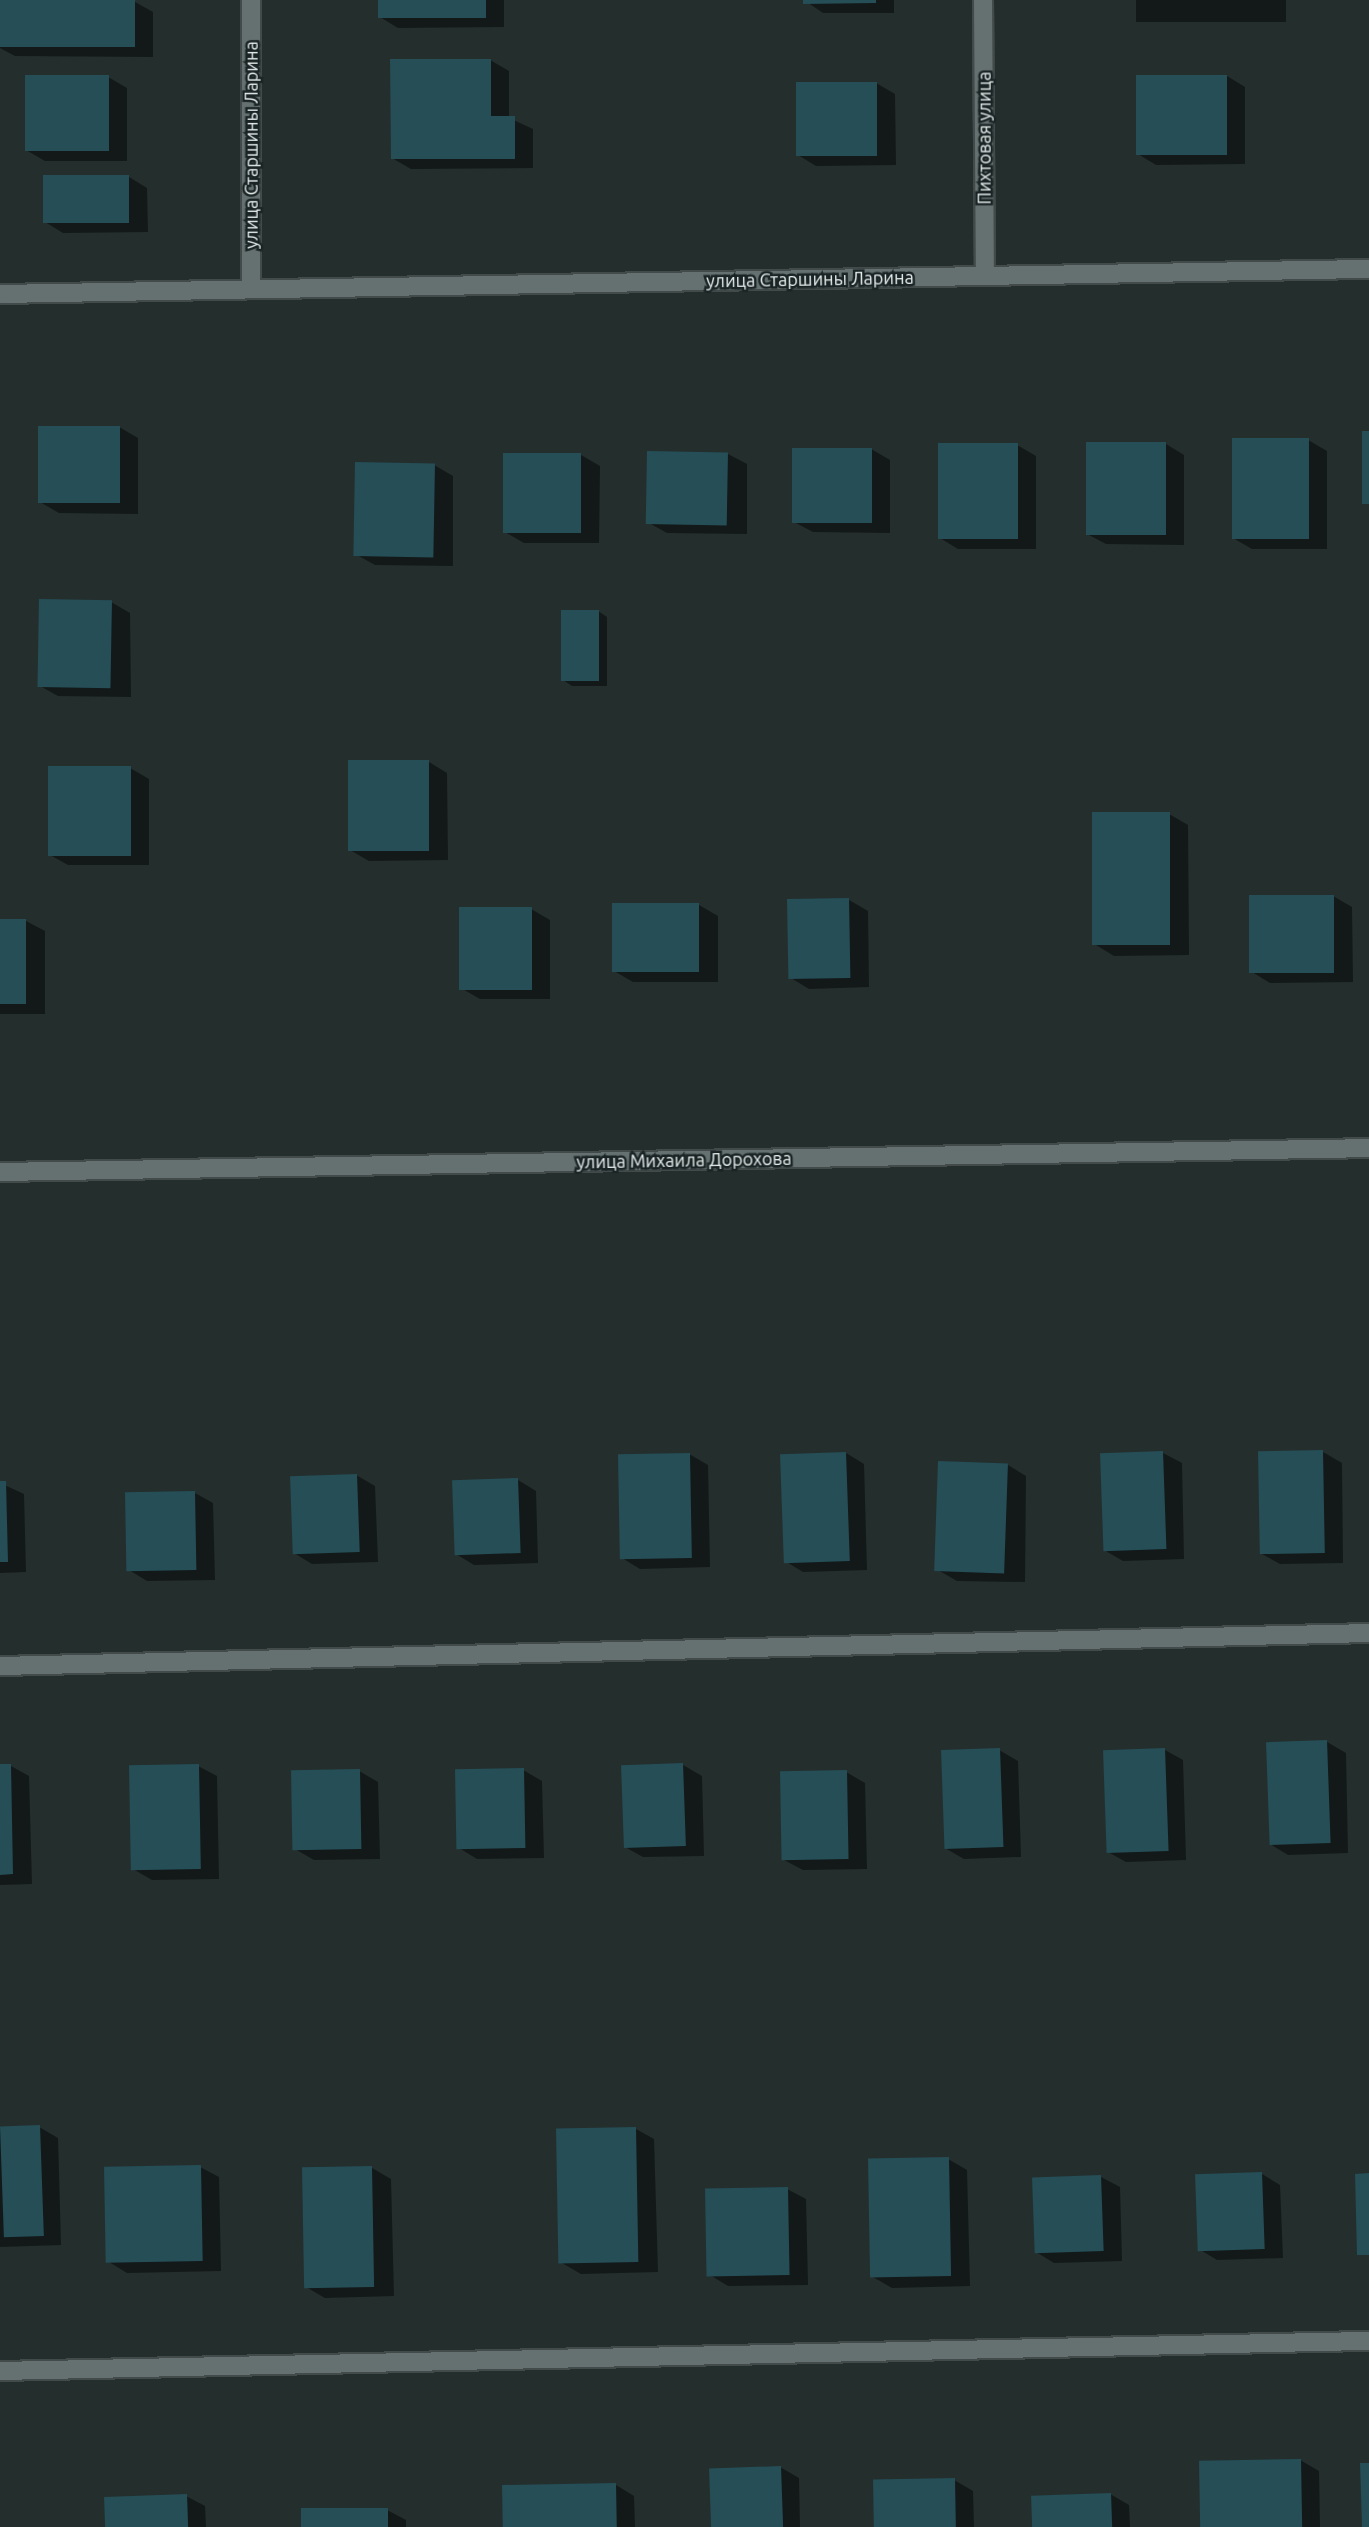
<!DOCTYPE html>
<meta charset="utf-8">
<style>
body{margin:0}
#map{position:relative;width:1369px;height:2527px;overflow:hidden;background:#242e2d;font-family:Ubuntu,sans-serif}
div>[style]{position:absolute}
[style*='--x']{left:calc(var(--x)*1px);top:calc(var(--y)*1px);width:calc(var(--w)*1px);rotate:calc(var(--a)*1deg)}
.shadow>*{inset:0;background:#0007;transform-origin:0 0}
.building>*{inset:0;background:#254e57;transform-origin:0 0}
.roads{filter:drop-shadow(2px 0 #424a4a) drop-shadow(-2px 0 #424a4a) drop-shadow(0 2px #424a4a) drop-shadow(0 -2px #424a4a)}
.street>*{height:18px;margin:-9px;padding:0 9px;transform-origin:9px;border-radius:9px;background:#657170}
span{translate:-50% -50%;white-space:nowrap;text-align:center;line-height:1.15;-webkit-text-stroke:5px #1a2424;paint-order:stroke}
.street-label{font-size:18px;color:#e8eeee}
</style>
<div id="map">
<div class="shadow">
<div style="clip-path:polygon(380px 0,504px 0,504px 27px,398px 28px,380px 17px)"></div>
<div style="clip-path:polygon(804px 0,894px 0,894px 13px,823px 13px)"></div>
<div style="left:1136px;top:0;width:150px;height:22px"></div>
<div style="clip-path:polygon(0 2px,135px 2px,153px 12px,153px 57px,15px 56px,0 48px)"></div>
<div style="clip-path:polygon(490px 60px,509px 71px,509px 118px,533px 129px,533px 168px,411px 169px,392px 158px)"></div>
<div style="clip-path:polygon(1227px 76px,1245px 87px,1245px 164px,1156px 165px,1138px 154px)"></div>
<div style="clip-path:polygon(108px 77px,127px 88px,127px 161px,45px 161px,26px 150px)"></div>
<div style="clip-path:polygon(876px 83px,895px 94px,896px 165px,816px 166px,798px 155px)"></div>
<div style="clip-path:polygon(129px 177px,147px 188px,148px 232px,63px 233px,45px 222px)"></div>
<div style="clip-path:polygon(119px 427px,138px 438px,138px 514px,59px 513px,40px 502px)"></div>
<div style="clip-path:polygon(1308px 440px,1327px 451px,1327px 549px,1252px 549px,1233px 538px)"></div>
<div style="clip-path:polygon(1166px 444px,1184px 455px,1184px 545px,1106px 544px,1087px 534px)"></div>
<div style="clip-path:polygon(1017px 445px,1036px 456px,1036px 549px,958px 549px,940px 538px)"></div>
<div style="clip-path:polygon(871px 449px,890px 460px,890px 533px,813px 532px,794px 522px)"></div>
<div style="clip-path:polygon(728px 454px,747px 464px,747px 534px,667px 533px,649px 523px)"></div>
<div style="clip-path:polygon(581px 455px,600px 466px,599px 543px,524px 543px,505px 532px)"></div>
<div style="clip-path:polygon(434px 465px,453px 476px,453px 566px,375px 565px,357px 555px)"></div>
<div style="clip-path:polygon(111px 602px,130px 613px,131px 697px,58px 696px,40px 686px)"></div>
<div style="clip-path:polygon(598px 611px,607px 617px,607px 686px,572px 686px,563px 680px)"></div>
<div style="clip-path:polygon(429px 762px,447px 773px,448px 860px,369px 861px,350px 850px)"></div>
<div style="clip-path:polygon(130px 768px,149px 779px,149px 865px,68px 865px,50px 855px)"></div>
<div style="clip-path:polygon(1169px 814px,1188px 825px,1189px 955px,1114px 956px,1096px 945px)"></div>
<div style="clip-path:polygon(1333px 896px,1352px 907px,1353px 982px,1270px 983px,1252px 972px)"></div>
<div style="clip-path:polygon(849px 900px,868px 911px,869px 987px,809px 989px,791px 978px)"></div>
<div style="clip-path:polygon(699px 905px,718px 916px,718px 982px,633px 982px,614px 971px)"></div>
<div style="clip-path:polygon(531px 909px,550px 920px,550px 999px,480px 999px,461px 988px)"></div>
<div style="clip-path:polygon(0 921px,26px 921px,45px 931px,45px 1014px,0 1014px)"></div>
<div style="clip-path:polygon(1323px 1452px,1342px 1463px,1343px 1563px,1280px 1564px,1262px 1554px)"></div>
<div style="clip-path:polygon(846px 1453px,864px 1464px,867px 1570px,803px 1572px,785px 1561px)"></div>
<div style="clip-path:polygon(1163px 1453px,1182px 1463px,1184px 1559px,1123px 1561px,1104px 1550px)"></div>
<div style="clip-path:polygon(689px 1454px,708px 1465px,710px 1567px,640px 1569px,622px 1558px)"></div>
<div style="clip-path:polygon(1008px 1465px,1026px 1476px,1025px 1582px,957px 1581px,938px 1570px)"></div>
<div style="clip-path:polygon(356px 1475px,375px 1486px,378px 1562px,312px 1564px,294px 1553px)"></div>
<div style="clip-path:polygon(518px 1480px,536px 1491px,538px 1563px,474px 1565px,456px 1554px)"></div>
<div style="clip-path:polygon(0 1483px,24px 1494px,26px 1572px,0 1573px)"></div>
<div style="clip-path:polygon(195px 1493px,213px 1503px,215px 1580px,147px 1581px,129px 1570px)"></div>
<div style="clip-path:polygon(1327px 1742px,1346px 1753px,1348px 1853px,1288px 1855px,1270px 1844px)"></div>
<div style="clip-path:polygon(999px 1750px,1018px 1761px,1021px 1857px,964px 1859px,945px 1848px)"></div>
<div style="clip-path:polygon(1165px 1750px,1183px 1760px,1186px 1860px,1126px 1862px,1108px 1852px)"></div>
<div style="clip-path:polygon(683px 1765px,702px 1776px,704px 1856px,643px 1857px,625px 1847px)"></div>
<div style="clip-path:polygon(0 1766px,11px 1766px,29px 1776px,32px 1884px,0 1885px)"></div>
<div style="clip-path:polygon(198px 1766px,217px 1776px,219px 1879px,152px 1880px,133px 1869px)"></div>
<div style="clip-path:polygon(523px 1770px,542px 1781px,544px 1858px,477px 1859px,459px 1848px)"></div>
<div style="clip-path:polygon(359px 1771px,378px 1782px,380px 1859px,314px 1860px,295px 1849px)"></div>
<div style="clip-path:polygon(846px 1772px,865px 1783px,867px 1869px,803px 1870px,784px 1860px)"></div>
<div style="clip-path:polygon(39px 2127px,58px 2138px,61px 2245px,0 2247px,0 2128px)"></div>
<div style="clip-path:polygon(636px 2129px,654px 2139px,658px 2272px,581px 2274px,562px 2263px)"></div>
<div style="clip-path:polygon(948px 2159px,967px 2170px,970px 2286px,892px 2288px,873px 2277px)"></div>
<div style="clip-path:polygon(200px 2167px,219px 2177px,221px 2271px,127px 2273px,109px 2262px)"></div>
<div style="clip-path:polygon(372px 2168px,391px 2179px,394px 2296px,325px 2298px,306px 2287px)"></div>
<div style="clip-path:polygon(1262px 2174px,1280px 2185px,1283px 2258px,1217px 2260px,1199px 2249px)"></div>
<div style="clip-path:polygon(1101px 2177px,1120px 2187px,1122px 2261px,1054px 2263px,1036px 2252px)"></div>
<div style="clip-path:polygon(787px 2189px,806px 2199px,808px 2285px,728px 2286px,710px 2275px)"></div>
<div style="clip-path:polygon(1300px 2460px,1319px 2471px,1320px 2527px,1203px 2527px)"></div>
<div style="clip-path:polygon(780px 2467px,799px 2478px,800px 2527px,712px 2527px)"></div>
<div style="clip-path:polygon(954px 2480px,973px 2491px,974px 2527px,875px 2527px)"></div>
<div style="clip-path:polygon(616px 2485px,634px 2496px,635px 2527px,505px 2527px)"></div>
<div style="clip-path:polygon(1110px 2494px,1129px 2505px,1130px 2527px,1033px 2527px)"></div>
<div style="clip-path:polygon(186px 2496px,205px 2506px,206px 2527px,106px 2527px)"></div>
<div style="clip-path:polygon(387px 2510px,406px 2520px,406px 2527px,303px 2527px)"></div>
</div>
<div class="building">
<div style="left:0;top:0;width:135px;height:47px"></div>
<div style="left:378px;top:0;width:108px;height:18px"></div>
<div style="clip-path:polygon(803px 0,876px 0,876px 3px,803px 4px)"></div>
<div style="clip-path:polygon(390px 59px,491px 59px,491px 116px,515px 116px,515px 159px,391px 159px)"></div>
<div style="left:109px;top:75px;width:76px;height:84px;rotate:90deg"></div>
<div style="left:1136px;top:75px;width:91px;height:80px"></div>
<div style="left:796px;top:82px;width:81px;height:74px"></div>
<div style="left:43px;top:175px;width:86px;height:48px"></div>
<div style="left:38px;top:426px;width:82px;height:77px"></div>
<div style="left:1362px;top:431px;width:7px;height:73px"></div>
<div style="left:1232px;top:438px;width:77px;height:101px"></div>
<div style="left:1086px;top:442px;width:80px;height:93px"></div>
<div style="left:938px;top:443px;width:80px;height:96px"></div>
<div style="left:792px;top:448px;width:80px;height:75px"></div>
<div style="left:647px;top:451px;width:81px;height:73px;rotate:1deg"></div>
<div style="left:503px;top:453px;width:78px;height:80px"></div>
<div style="left:355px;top:462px;width:80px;height:94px;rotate:1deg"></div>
<div style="left:39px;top:599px;width:73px;height:88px;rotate:1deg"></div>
<div style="left:561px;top:610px;width:38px;height:71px"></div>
<div style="left:348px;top:760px;width:81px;height:91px"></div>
<div style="left:48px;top:766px;width:83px;height:90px"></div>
<div style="left:1170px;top:812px;width:133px;height:78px;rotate:90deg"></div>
<div style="left:1249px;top:895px;width:85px;height:78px"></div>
<div style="left:849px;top:898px;width:80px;height:62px;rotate:89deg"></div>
<div style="left:612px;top:903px;width:87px;height:69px"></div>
<div style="left:532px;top:907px;width:83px;height:73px;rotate:90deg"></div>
<div style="left:0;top:919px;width:26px;height:85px"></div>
<div style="left:1323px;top:1450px;width:103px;height:65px;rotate:89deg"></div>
<div style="left:1163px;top:1451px;width:98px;height:63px;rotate:88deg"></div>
<div style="left:846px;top:1452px;width:109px;height:66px;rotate:88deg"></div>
<div style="left:690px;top:1453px;width:105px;height:72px;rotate:89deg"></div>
<div style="left:938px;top:1461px;width:70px;height:110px;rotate:2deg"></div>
<div style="left:357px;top:1474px;width:78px;height:67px;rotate:88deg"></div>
<div style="left:518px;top:1478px;width:75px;height:66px;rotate:88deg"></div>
<div style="clip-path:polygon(0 1481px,6px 1481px,8px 1562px,0 1562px)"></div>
<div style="left:195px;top:1491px;width:79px;height:70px;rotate:89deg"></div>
<div style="left:1327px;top:1740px;width:103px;height:61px;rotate:88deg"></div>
<div style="left:1000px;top:1748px;width:99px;height:59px;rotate:88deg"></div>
<div style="left:1165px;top:1748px;width:103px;height:62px;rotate:88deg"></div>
<div style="left:683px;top:1763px;width:83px;height:62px;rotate:88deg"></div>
<div style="clip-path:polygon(0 1764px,11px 1764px,13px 1874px,0 1875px)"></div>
<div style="left:199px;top:1764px;width:105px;height:70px;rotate:89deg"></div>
<div style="left:524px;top:1768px;width:80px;height:69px;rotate:89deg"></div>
<div style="left:360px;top:1769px;width:80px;height:69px;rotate:89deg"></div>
<div style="left:847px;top:1770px;width:89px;height:67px;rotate:89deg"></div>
<div style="left:40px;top:2125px;width:111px;height:40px;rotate:88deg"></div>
<div style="left:636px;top:2127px;width:135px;height:80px;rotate:89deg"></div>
<div style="left:949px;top:2157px;width:119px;height:81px;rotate:89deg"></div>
<div style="left:201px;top:2165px;width:96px;height:97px;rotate:89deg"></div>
<div style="left:372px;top:2166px;width:121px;height:70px;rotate:89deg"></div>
<div style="left:1262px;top:2172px;width:77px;height:67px;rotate:88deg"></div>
<div style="clip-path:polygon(1369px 2173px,1369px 2255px,1357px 2255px,1355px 2174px)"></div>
<div style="left:1101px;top:2175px;width:76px;height:69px;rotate:88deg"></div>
<div style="left:788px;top:2187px;width:88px;height:83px;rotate:89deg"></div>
<div style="left:1301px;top:2459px;width:68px;height:102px;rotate:89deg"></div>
<div style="clip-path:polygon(1360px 2463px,1369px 2463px,1369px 2527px,1362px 2527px)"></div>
<div style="left:781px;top:2466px;width:61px;height:72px;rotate:88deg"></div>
<div style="left:955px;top:2478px;width:49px;height:82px;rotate:89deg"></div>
<div style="left:616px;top:2483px;width:44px;height:114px;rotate:89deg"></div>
<div style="left:1111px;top:2493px;width:34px;height:80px;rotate:88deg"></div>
<div style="left:187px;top:2494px;width:33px;height:83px;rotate:88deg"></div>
<div style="left:388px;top:2508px;width:19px;height:87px;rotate:90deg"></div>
</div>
<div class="roads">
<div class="street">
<div style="--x:251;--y:0;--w:289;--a:90"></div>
<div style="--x:983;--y:0;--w:276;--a:89.6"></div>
<div style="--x:0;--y:294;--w:1369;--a:-1.05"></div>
<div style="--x:0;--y:1172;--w:1369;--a:-1"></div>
<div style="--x:0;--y:1666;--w:1369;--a:-1.38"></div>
<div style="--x:0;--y:2371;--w:1369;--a:-1.26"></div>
</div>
</div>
<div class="street-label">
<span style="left:984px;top:138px;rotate:-90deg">Пихтовая улица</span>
<span style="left:251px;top:145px;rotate:-90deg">улица Старшины Ларина</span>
<span style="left:810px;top:279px;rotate:-1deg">улица Старшины Ларина</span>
<span style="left:684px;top:1160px;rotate:-1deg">улица Михаила Дорохова</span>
</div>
</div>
